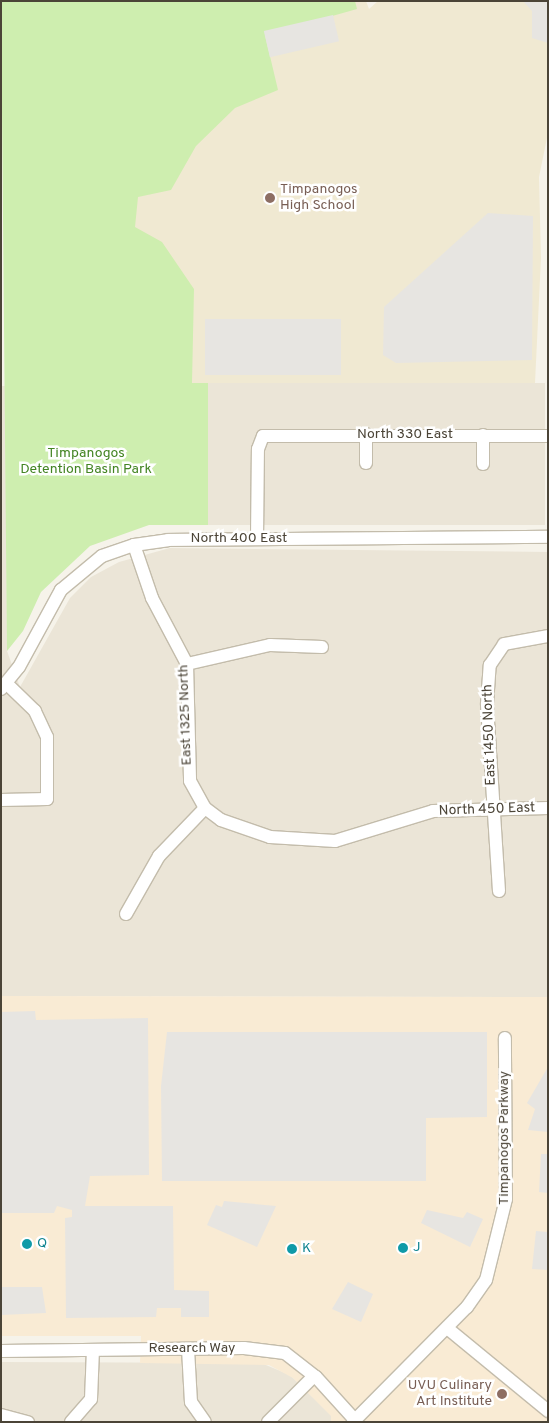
<!DOCTYPE html>
<style>
body{margin:0}
#map{position:relative;width:549px;height:1423px;overflow:hidden;background:#f6f3ea;font-family:Overpass,sans-serif}
div>[style]{position:absolute}
[style*='--x']{left:calc(var(--x)*1px);top:calc(var(--y)*1px);width:calc(var(--w)*1px);rotate:calc(var(--a)*1deg)}
.residential>*{inset:0;background:#ebe5d7;transform-origin:0 0}
.commercial>*{inset:0;background:#f9ebd4}
.education>*{inset:0;background:#f0e9d2}
.green>*{inset:0;background:#ceeeaf}
.parking>*{inset:0;background:#e7e5e1;transform-origin:0 0}
.roads{filter:drop-shadow(1px 0 #c3bcab) drop-shadow(-1px 0 #c3bcab) drop-shadow(0 1px #c3bcab) drop-shadow(0 -1px #c3bcab)}
.minor>*{height:12px;margin:-6px;padding:0 6px;transform-origin:6px;border-radius:6px;background:#fff}
.dots>*{width:14px;height:14px;translate:-50% -50%;box-sizing:border-box;border:2px solid #fff;border-radius:50%}
span{translate:-50% -50%;white-space:nowrap;text-align:center;line-height:1.15;-webkit-text-stroke:5px #fff;paint-order:stroke}
.education-label{font-size:14px;color:#785e54}
.left{translate:0 -50%;text-align:left}
.right{translate:-100% -50%;text-align:right}
.street-label{font-size:14px;color:#4b4437}
.park-label{font-size:14px;color:#438423}
.culture-label{font-size:14px;color:#0d838f}
.frame{position:absolute;inset:0;border:2px solid #4b4437;pointer-events:none}
</style>
<div id="map">
<div class="residential">
<div style="left:208px;top:383px;width:337px;height:142px"></div>
<div style="clip-path:polygon(1px 386px,6px 386px,7px 651px,20px 687px,70px 598px,91px 577px,119px 562px,170px 548px,548px 552px,548px 997px,1px 996px)"></div>
<div style="clip-path:polygon(1px 1362px,261px 1363px,290px 1375px,332px 1416px,331px 1422px,1px 1422px)"></div>
</div>
<div class="commercial">
<div style="clip-path:polygon(1px 996px,548px 997px,548px 1422px,331px 1422px,331px 1416px,293px 1378px,269px 1365px,140px 1363px,141px 1336px,1px 1336px)"></div>
</div>
<div class="education">
<div style="clip-path:polygon(1px 1px,366px 1px,369px 9px,378px 1px,548px 1px,548px 133px,539px 177px,541px 258px,535px 383px,192px 383px)"></div>
</div>
<div class="green">
<div style="clip-path:polygon(1px 1px,355px 1px,357px 9px,265px 35px,278px 90px,235px 108px,196px 146px,171px 190px,138px 197px,135px 227px,162px 242px,194px 289px,192px 383px,208px 383px,208px 525px,149px 525px,90px 546px,41px 592px,23px 631px,7px 651px)"></div>
</div>
<div class="parking">
<div style="clip-path:polygon(523px 1px,548px 1px,548px 43px,532px 38px,532px 11px)"></div>
<div style="left:333px;top:15px;width:27px;height:71px;rotate:77deg"></div>
<div style="clip-path:polygon(488px 213px,533px 216px,532px 360px,396px 363px,383px 355px,384px 307px)"></div>
<div style="left:341px;top:319px;width:56px;height:136px;rotate:90deg"></div>
<div style="clip-path:polygon(35px 1011px,36px 1020px,148px 1018px,149px 1175px,90px 1176px,85px 1206px,173px 1206px,174px 1290px,209px 1291px,209px 1317px,181px 1317px,181px 1308px,157px 1308px,156px 1317px,66px 1318px,65px 1218px,72px 1217px,72px 1210px,57px 1206px,54px 1213px,1px 1213px,1px 1012px)"></div>
<div style="clip-path:polygon(167px 1032px,487px 1032px,487px 1117px,426px 1118px,426px 1181px,162px 1181px,161px 1086px)"></div>
<div style="clip-path:polygon(548px 1067px,548px 1132px,528px 1130px,535px 1109px,527px 1103px)"></div>
<div style="clip-path:polygon(541px 1154px,548px 1154px,548px 1193px,539px 1192px)"></div>
<div style="clip-path:polygon(224px 1201px,276px 1206px,257px 1247px,207px 1225px,216px 1205px,222px 1207px)"></div>
<div style="clip-path:polygon(427px 1210px,463px 1218px,467px 1212px,483px 1219px,470px 1247px,421px 1223px)"></div>
<div style="clip-path:polygon(536px 1231px,548px 1232px,548px 1270px,532px 1269px)"></div>
<div style="clip-path:polygon(348px 1282px,373px 1294px,361px 1322px,332px 1309px)"></div>
<div style="clip-path:polygon(1px 1287px,42px 1287px,46px 1313px,1px 1315px)"></div>
</div>
<div class="roads">
<div class="minor">
<div style="--x:483;--y:435;--w:29;--a:90"></div>
<div style="--x:366;--y:463;--w:29;--a:-90"></div>
<div style="--x:257;--y:539;--w:90;--a:-89.4"></div>
<div style="--x:258;--y:449;--w:14;--a:-69"></div>
<div style="--x:263;--y:436;--w:285;--a:0"></div>
<div style="--x:134;--y:545;--w:56;--a:71.2"></div>
<div style="--x:152;--y:598;--w:75;--a:62.1"></div>
<div style="--x:187;--y:664;--w:117;--a:88.5"></div>
<div style="--x:190;--y:781;--w:31;--a:61"></div>
<div style="--x:205;--y:808;--w:20;--a:37"></div>
<div style="--x:221;--y:820;--w:52;--a:19.1"></div>
<div style="--x:270;--y:837;--w:65;--a:3.5"></div>
<div style="--x:335;--y:841;--w:102;--a:-17"></div>
<div style="--x:433;--y:811;--w:115;--a:-1.5"></div>
<div style="--x:187;--y:664;--w:85;--a:-12.9"></div>
<div style="--x:270;--y:645;--w:52;--a:2.2"></div>
<div style="--x:1;--y:689;--w:28;--a:-51"></div>
<div style="--x:19;--y:667;--w:88;--a:-61.4"></div>
<div style="--x:61;--y:590;--w:53;--a:-39.7"></div>
<div style="--x:102;--y:556;--w:34;--a:-19"></div>
<div style="--x:134;--y:545;--w:34;--a:-8"></div>
<div style="--x:168;--y:540;--w:380;--a:-0.5"></div>
<div style="--x:1;--y:800;--w:46;--a:-1.2"></div>
<div style="--x:47;--y:799;--w:62;--a:-90"></div>
<div style="--x:47;--y:737;--w:29;--a:-115"></div>
<div style="--x:35;--y:711;--w:39;--a:-136"></div>
<div style="--x:499;--y:891;--w:187;--a:-93.7"></div>
<div style="--x:487;--y:704;--w:39;--a:-86"></div>
<div style="--x:490;--y:665;--w:25;--a:-56"></div>
<div style="--x:504;--y:644;--w:45;--a:-10.3"></div>
<div style="--x:126;--y:914;--w:67;--a:-60.4"></div>
<div style="--x:159;--y:856;--w:66;--a:-46.2"></div>
<div style="--x:447;--y:1328;--w:131;--a:39.4"></div>
<div style="--x:188;--y:1349;--w:53;--a:86.8"></div>
<div style="--x:191;--y:1402;--w:24;--a:55"></div>
<div style="--x:1;--y:1351;--w:243;--a:-0.7"></div>
<div style="--x:244;--y:1348;--w:41;--a:7"></div>
<div style="--x:285;--y:1353;--w:39;--a:38"></div>
<div style="--x:316;--y:1377;--w:58;--a:47.8"></div>
<div style="--x:1;--y:1415;--w:28;--a:15"></div>
<div style="--x:71;--y:1422;--w:30;--a:-49"></div>
<div style="--x:91;--y:1399;--w:49;--a:-87.7"></div>
<div style="--x:268;--y:1422;--w:65;--a:-45"></div>
<div style="--x:353;--y:1422;--w:162;--a:-45.3"></div>
<div style="--x:467;--y:1307;--w:33;--a:-55"></div>
<div style="--x:486;--y:1280;--w:83;--a:-76.1"></div>
<div style="--x:506;--y:1199;--w:161;--a:-90.4"></div>
</div>
</div>
<div class="dots">
<div style="left:270px;top:198px;background:#8d6e63"></div>
<div style="left:27px;top:1244px;background:#0f9aa8"></div>
<div style="left:403px;top:1248px;background:#0f9aa8"></div>
<div style="left:292px;top:1249px;background:#0f9aa8"></div>
<div style="left:502px;top:1394px;background:#8d6e63"></div>
</div>
<div class="education-label">
<span class="left" style="left:280px;top:198px">Timpanogos<br>High School</span>
<span class="right" style="left:492px;top:1394px">UVU Culinary<br>Art Institute</span>
</div>
<div class="street-label">
<span style="left:405px;top:435px">North 330 East</span>
<span style="left:239px;top:539px">North 400 East</span>
<span style="left:186px;top:715px;rotate:-92deg">East 1325 North</span>
<span style="left:490px;top:735px;rotate:-92deg">East 1450 North</span>
<span style="left:487px;top:810px;rotate:-2deg">North 450 East</span>
<span style="left:505px;top:1138px;rotate:-90deg">Timpanogos Parkway</span>
<span style="left:192px;top:1349px">Research Way</span>
</div>
<div class="park-label">
<span style="left:86px;top:462px">Timpanogos<br>Detention Basin Park</span>
</div>
<div class="culture-label">
<span class="left" style="left:37px;top:1244px">Q</span>
<span class="left" style="left:413px;top:1248px">J</span>
<span class="left" style="left:302px;top:1249px">K</span>
</div>
<div class="frame"></div>
</div>
